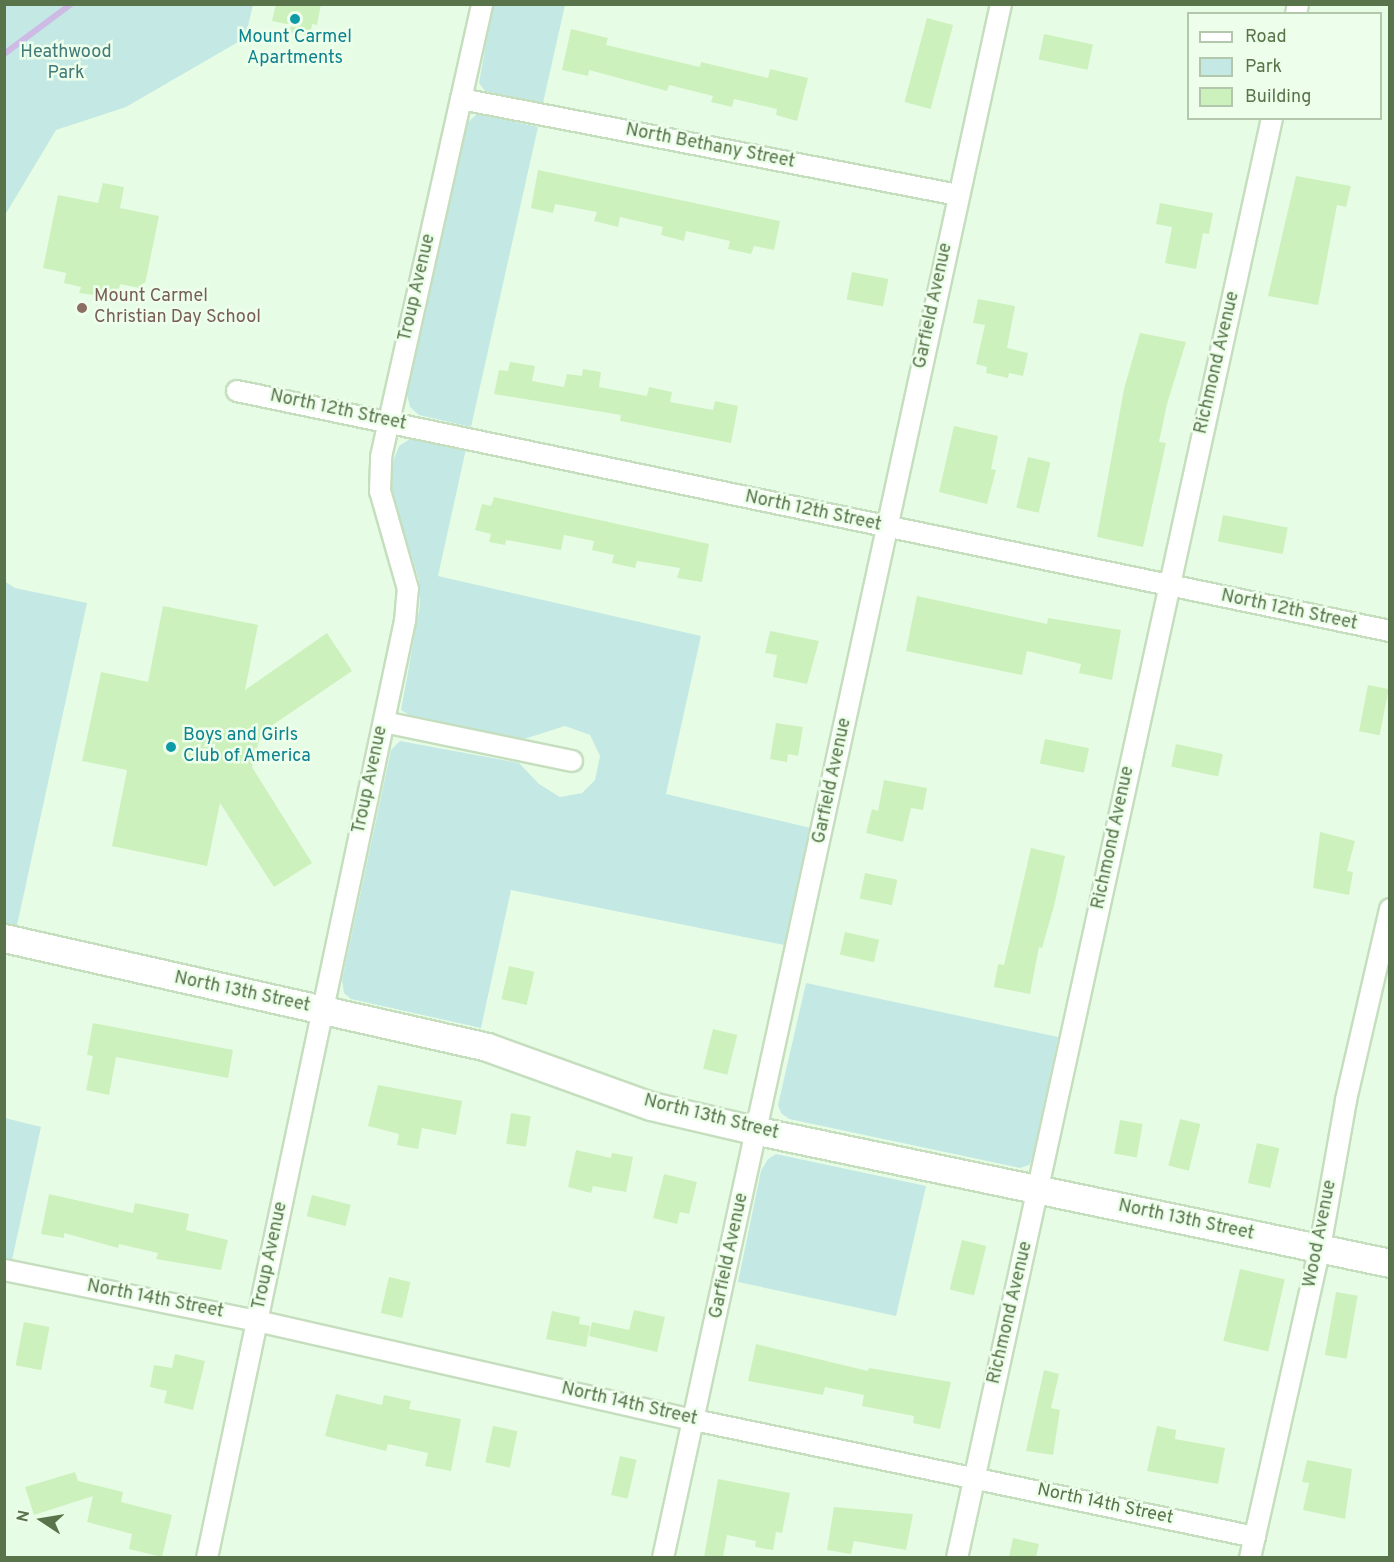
<!DOCTYPE html>
<style>
body{margin:0}
#map{position:relative;width:1394px;height:1562px;overflow:hidden;background:#e7fce5;font-family:Overpass,sans-serif}
div>[style]{position:absolute}
[style*='--x']{left:calc(var(--x)*1px);top:calc(var(--y)*1px);width:calc(var(--w)*1px);rotate:calc(var(--a)*1deg)}
.green>*{inset:0;background:#c4e9e5}
.stream>*{height:6px;margin:-3px;padding:0 3px;transform-origin:3px;border-radius:3px;background:#cdbae5}
.building>*{inset:0;background:#cdf1bd;transform-origin:0 0}
.roads{filter:drop-shadow(2px 0 #c5debe) drop-shadow(-2px 0 #c5debe) drop-shadow(0 2px #c5debe) drop-shadow(0 -2px #c5debe)}
.street>*{height:20px;margin:-10px;padding:0 10px;transform-origin:10px;border-radius:10px;background:#fff}
.secondary>*{height:27px;margin:-13.5px;padding:0 13.5px;transform-origin:13.5px;border-radius:13.5px;background:#fff}
.dots>*{width:16px;height:16px;translate:-50% -50%;box-sizing:border-box;border:3px solid #edffeb;border-radius:50%}
span{translate:-50% -50%;white-space:nowrap;text-align:center;line-height:1.15;-webkit-text-stroke:5px #edffeb;paint-order:stroke}
.culture-label{font-size:18px;color:#0d838f}
.left{translate:0 -50%;text-align:left}
.park-label{font-size:18px;color:#427a79}
.street-label{font-size:18px;color:#59744b}
.education-label{font-size:18px;color:#785e54}
.frame{position:absolute;inset:0;border:6px solid #59744b;pointer-events:none}
.legend{position:absolute;left:1187px;top:12px;width:195px;height:108px;box-sizing:border-box;background:#edffeb;border:2px solid #b2c7ab;margin:0;padding:8px 10px;list-style:none;font-size:18px;color:#59744b}
.legend li{display:flex;align-items:center;gap:12px;height:30px}
.legend b{width:30px;border:2px solid #b2c7ab}
.north{position:absolute;left:12px;top:1490px;width:60px;height:60px;-webkit-text-stroke:4px #edffeb;paint-order:stroke;rotate:282deg;font-size:16px;font-weight:700;line-height:24px;text-align:center;color:#59744b}
.north::after{content:'';display:block;margin:auto;width:21px;height:27px;background:#59744b;clip-path:polygon(50% 0,100% 100%,50% 72%,0 100%)}
</style>
<div id="map">
<div class="green">
<div style="clip-path:polygon(5px 4px,253px 4px,253px 5px,245px 38px,126px 107px,56px 130px,5px 215px)"></div>
<div style="clip-path:polygon(493px 5px,565px 5px,543px 103px,485px 91px,479px 83px)"></div>
<div style="clip-path:polygon(477px 114px,538px 127px,471px 427px,419px 415px,410px 407px,407px 394px,468px 122px)"></div>
<div style="clip-path:polygon(410px 439px,466px 449px,438px 576px,701px 636px,666px 794px,811px 828px,784px 945px,511px 890px,481px 1028px,351px 999px,344px 993px,342px 980px,391px 750px,400px 741px,519px 763px,539px 784px,560px 797px,582px 793px,595px 780px,600px 756px,590px 735px,565px 726px,524px 739px,411px 716px,401px 710px,420px 605px,419px 580px,392px 495px,391px 467px,399px 446px)"></div>
<div style="clip-path:polygon(4px 581px,15px 588px,87px 603px,16px 930px,4px 927px)"></div>
<div style="clip-path:polygon(806px 983px,1058px 1037px,1035px 1155px,1029px 1165px,1020px 1168px,789px 1119px,781px 1113px,778px 1105px)"></div>
<div style="clip-path:polygon(5px 1118px,41px 1127px,12px 1260px,5px 1258px)"></div>
<div style="clip-path:polygon(776px 1154px,926px 1186px,896px 1316px,738px 1282px,761px 1171px,768px 1159px)"></div>
</div>
<div class="stream">
<div style="--x:4;--y:54;--w:84;--a:-36.7"></div>
</div>
<div class="building">
<div style="clip-path:polygon(276px 4px,321px 4px,317px 25px,312px 24px,310px 36px,289px 32px,291px 25px,272px 21px)"></div>
<div style="left:927px;top:18px;width:27px;height:87px;rotate:15deg"></div>
<div style="clip-path:polygon(571px 29px,608px 38px,606px 45px,700px 67px,701px 62px,768px 78px,770px 69px,808px 78px,797px 121px,776px 115px,777px 109px,734px 99px,732px 107px,711px 102px,713px 96px,669px 85px,667px 91px,589px 70px,588px 76px,562px 70px)"></div>
<div style="left:1044px;top:34px;width:50px;height:26px;rotate:12deg"></div>
<div style="clip-path:polygon(538px 170px,780px 221px,774px 250px,754px 246px,751px 254px,728px 249px,730px 241px,686px 231px,684px 241px,661px 235px,663px 227px,620px 217px,618px 227px,594px 221px,597px 212px,555px 204px,553px 213px,531px 208px)"></div>
<div style="clip-path:polygon(1296px 176px,1351px 186px,1346px 207px,1337px 205px,1318px 305px,1268px 296px)"></div>
<div style="clip-path:polygon(103px 183px,124px 187px,120px 208px,159px 216px,144px 289px,120px 284px,117px 298px,79px 293px,81px 287px,64px 283px,66px 273px,43px 268px,58px 195px,98px 203px)"></div>
<div style="clip-path:polygon(1160px 203px,1213px 213px,1209px 234px,1203px 233px,1196px 269px,1165px 263px,1172px 227px,1156px 224px)"></div>
<div style="left:852px;top:272px;width:37px;height:28px;rotate:11deg"></div>
<div style="clip-path:polygon(978px 299px,1015px 306px,1007px 348px,1028px 353px,1023px 376px,1009px 373px,1008px 378px,986px 373px,987px 367px,976px 364px,985px 325px,973px 323px)"></div>
<div style="clip-path:polygon(1140px 333px,1186px 342px,1167px 404px,1159px 442px,1166px 443px,1143px 547px,1097px 537px,1124px 389px)"></div>
<div style="clip-path:polygon(510px 362px,535px 366px,532px 381px,564px 387px,567px 374px,582px 376px,583px 369px,601px 372px,599px 387px,647px 396px,649px 387px,672px 392px,670px 402px,713px 410px,715px 401px,738px 406px,731px 443px,620px 421px,621px 415px,494px 394px,499px 370px,508px 371px)"></div>
<div style="clip-path:polygon(954px 426px,998px 436px,991px 469px,996px 470px,987px 504px,939px 492px)"></div>
<div style="left:1028px;top:457px;width:23px;height:52px;rotate:13deg"></div>
<div style="clip-path:polygon(494px 497px,709px 544px,702px 582px,677px 578px,680px 568px,637px 561px,635px 568px,612px 563px,614px 555px,592px 550px,594px 541px,564px 535px,561px 550px,506px 540px,505px 545px,489px 542px,491px 534px,475px 530px,482px 504px,491px 506px)"></div>
<div style="left:1223px;top:515px;width:66px;height:27px;rotate:11deg"></div>
<div style="clip-path:polygon(917px 596px,1047px 624px,1048px 618px,1121px 630px,1112px 680px,1079px 673px,1081px 664px,1027px 651px,1022px 675px,906px 651px)"></div>
<div style="clip-path:polygon(163px 606px,258px 625px,245px 690px,327px 633px,352px 671px,261px 733px,252px 767px,312px 863px,274px 887px,220px 803px,207px 866px,112px 846px,127px 770px,82px 761px,101px 672px,148px 682px)"></div>
<div style="clip-path:polygon(770px 631px,819px 641px,807px 684px,773px 677px,777px 655px,765px 653px)"></div>
<div style="left:1368px;top:685px;width:21px;height:47px;rotate:11deg"></div>
<div style="clip-path:polygon(776px 723px,803px 727px,798px 756px,788px 754px,787px 762px,770px 759px)"></div>
<div style="left:1045px;top:739px;width:45px;height:25px;rotate:12deg"></div>
<div style="left:1176px;top:744px;width:48px;height:23px;rotate:12deg"></div>
<div style="clip-path:polygon(884px 780px,927px 788px,923px 810px,911px 808px,903px 842px,866px 833px,872px 809px,878px 811px)"></div>
<div style="clip-path:polygon(1320px 832px,1355px 841px,1347px 871px,1353px 872px,1349px 895px,1313px 888px)"></div>
<div style="clip-path:polygon(1031px 848px,1065px 856px,1054px 906px,1042px 948px,1039px 947px,1030px 994px,994px 987px,998px 964px,1004px 965px)"></div>
<div style="left:865px;top:873px;width:33px;height:26px;rotate:12deg"></div>
<div style="left:845px;top:932px;width:35px;height:23px;rotate:13deg"></div>
<div style="left:509px;top:966px;width:26px;height:34px;rotate:13deg"></div>
<div style="clip-path:polygon(93px 1023px,233px 1050px,228px 1078px,116px 1057px,109px 1095px,86px 1090px,93px 1056px,87px 1055px)"></div>
<div style="left:713px;top:1029px;width:25px;height:41px;rotate:14deg"></div>
<div style="clip-path:polygon(378px 1085px,462px 1101px,456px 1135px,422px 1128px,418px 1149px,397px 1145px,399px 1134px,368px 1126px)"></div>
<div style="left:511px;top:1113px;width:20px;height:31px;rotate:9deg"></div>
<div style="left:1180px;top:1119px;width:21px;height:48px;rotate:14deg"></div>
<div style="left:1120px;top:1120px;width:23px;height:34px;rotate:10deg"></div>
<div style="left:1257px;top:1143px;width:23px;height:41px;rotate:13deg"></div>
<div style="clip-path:polygon(576px 1150px,611px 1158px,612px 1153px,633px 1157px,626px 1192px,593px 1186px,591px 1193px,568px 1187px)"></div>
<div style="clip-path:polygon(664px 1174px,697px 1182px,689px 1214px,680px 1212px,677px 1224px,653px 1218px)"></div>
<div style="clip-path:polygon(49px 1194px,133px 1213px,135px 1203px,189px 1214px,186px 1230px,228px 1240px,221px 1270px,156px 1259px,158px 1253px,119px 1244px,118px 1248px,64px 1233px,64px 1238px,41px 1234px)"></div>
<div style="left:312px;top:1195px;width:40px;height:22px;rotate:14deg"></div>
<div style="left:962px;top:1240px;width:25px;height:51px;rotate:14deg"></div>
<div style="left:1240px;top:1269px;width:46px;height:74px;rotate:13deg"></div>
<div style="left:389px;top:1277px;width:22px;height:37px;rotate:13deg"></div>
<div style="left:1336px;top:1292px;width:22px;height:64px;rotate:10deg"></div>
<div style="clip-path:polygon(634px 1310px,665px 1317px,657px 1352px,589px 1336px,592px 1322px,629px 1330px)"></div>
<div style="clip-path:polygon(552px 1311px,580px 1317px,579px 1324px,590px 1326px,586px 1347px,546px 1339px)"></div>
<div style="left:24px;top:1322px;width:26px;height:44px;rotate:11deg"></div>
<div style="clip-path:polygon(756px 1344px,868px 1371px,869px 1368px,951px 1382px,940px 1429px,913px 1423px,914px 1416px,862px 1406px,864px 1395px,825px 1387px,823px 1395px,748px 1381px)"></div>
<div style="clip-path:polygon(175px 1354px,205px 1361px,193px 1410px,164px 1403px,167px 1391px,150px 1387px,154px 1365px,172px 1368px)"></div>
<div style="clip-path:polygon(1044px 1370px,1059px 1374px,1051px 1408px,1060px 1410px,1053px 1455px,1026px 1451px)"></div>
<div style="clip-path:polygon(336px 1394px,382px 1405px,384px 1395px,411px 1401px,409px 1409px,461px 1419px,451px 1471px,425px 1466px,428px 1453px,388px 1444px,386px 1451px,325px 1436px)"></div>
<div style="left:493px;top:1426px;width:25px;height:37px;rotate:12deg"></div>
<div style="clip-path:polygon(1157px 1426px,1176px 1430px,1175px 1439px,1225px 1448px,1218px 1484px,1147px 1471px)"></div>
<div style="left:620px;top:1456px;width:17px;height:40px;rotate:13deg"></div>
<div style="clip-path:polygon(1307px 1460px,1352px 1469px,1345px 1519px,1303px 1510px,1309px 1483px,1302px 1482px)"></div>
<div style="clip-path:polygon(75px 1472px,78px 1481px,123px 1492px,121px 1502px,172px 1515px,162px 1557px,129px 1549px,132px 1534px,87px 1522px,93px 1496px,34px 1515px,25px 1487px)"></div>
<div style="clip-path:polygon(718px 1479px,790px 1493px,782px 1533px,776px 1532px,773px 1550px,755px 1547px,756px 1541px,727px 1535px,723px 1557px,704px 1557px)"></div>
<div style="clip-path:polygon(834px 1507px,913px 1514px,906px 1550px,854px 1541px,851px 1554px,827px 1550px)"></div>
<div style="clip-path:polygon(1013px 1538px,1039px 1544px,1036px 1557px,1009px 1557px)"></div>
</div>
<div class="roads">
<div class="street">
<div style="--x:1296;--y:14;--w:10;--a:-79"></div>
<div style="--x:461;--y:99;--w:506;--a:10.93"></div>
<div style="--x:237;--y:391;--w:1178;--a:11.76"></div>
<div style="--x:384;--y:722;--w:192;--a:11.7"></div>
<div style="--x:4;--y:1270;--w:258;--a:11.4"></div>
<div style="--x:257;--y:1321;--w:448;--a:12.8"></div>
<div style="--x:694;--y:1420;--w:573;--a:11.78"></div>
<div style="--x:207;--y:1558;--w:958;--a:-78.07"></div>
<div style="--x:405;--y:621;--w:32;--a:-85"></div>
<div style="--x:408;--y:589;--w:102;--a:-105.9"></div>
<div style="--x:380;--y:491;--w:34;--a:-88"></div>
<div style="--x:381;--y:457;--w:464;--a:-77.4"></div>
<div style="--x:663;--y:1558;--w:1590;--a:-77.73"></div>
<div style="--x:957;--y:1558;--w:1474;--a:-77.66"></div>
<div style="--x:1250;--y:1558;--w:318;--a:-77.3"></div>
<div style="--x:1320;--y:1248;--w:150;--a:-80"></div>
<div style="--x:1346;--y:1100;--w:196;--a:-77"></div>
</div>
<div class="secondary">
<div style="--x:4;--y:938;--w:495;--a:12.7"></div>
<div style="--x:487;--y:1047;--w:174;--a:19.8"></div>
<div style="--x:651;--y:1106;--w:110;--a:13.2"></div>
<div style="--x:758;--y:1131;--w:646;--a:11.8"></div>
</div>
</div>
<div class="dots">
<div style="left:295px;top:19px;background:#0f9aa8"></div>
<div style="left:82px;top:308px;background:#8d6e63"></div>
<div style="left:171px;top:747px;background:#0f9aa8"></div>
</div>
<div class="culture-label">
<span style="left:295px;top:49px">Mount Carmel<br>Apartments</span>
<span class="left" style="left:183px;top:747px">Boys and Girls<br>Club of America</span>
</div>
<div class="park-label">
<span style="left:66px;top:64px">Heathwood<br>Park</span>
</div>
<div class="street-label">
<span style="left:710px;top:147px;rotate:11deg">North Bethany Street</span>
<span style="left:418px;top:288px;rotate:-77deg">Troup Avenue</span>
<span style="left:934px;top:306px;rotate:-78deg">Garfield Avenue</span>
<span style="left:1218px;top:363px;rotate:-77deg">Richmond Avenue</span>
<span style="left:338px;top:411px;rotate:12deg">North 12th Street</span>
<span style="left:813px;top:512px;rotate:12deg">North 12th Street</span>
<span style="left:1289px;top:611px;rotate:12deg">North 12th Street</span>
<span style="left:371px;top:780px;rotate:-78deg">Troup Avenue</span>
<span style="left:833px;top:781px;rotate:-78deg">Garfield Avenue</span>
<span style="left:1114px;top:838px;rotate:-78deg">Richmond Avenue</span>
<span style="left:242px;top:993px;rotate:12deg">North 13th Street</span>
<span style="left:711px;top:1118px;rotate:14deg">North 13th Street</span>
<span style="left:1186px;top:1221px;rotate:12deg">North 13th Street</span>
<span style="left:1321px;top:1234px;rotate:-79deg">Wood Avenue</span>
<span style="left:271px;top:1256px;rotate:-78deg">Troup Avenue</span>
<span style="left:730px;top:1256px;rotate:-78deg">Garfield Avenue</span>
<span style="left:155px;top:1300px;rotate:11deg">North 14th Street</span>
<span style="left:1011px;top:1313px;rotate:-77deg">Richmond Avenue</span>
<span style="left:629px;top:1405px;rotate:13deg">North 14th Street</span>
<span style="left:1105px;top:1505px;rotate:12deg">North 14th Street</span>
</div>
<div class="education-label">
<span class="left" style="left:94px;top:308px">Mount Carmel<br>Christian Day School</span>
</div>
<div class="frame"></div>
<ul class="legend">
<li><b style="height:8px;background:#fff"></b>Road</li>
<li><b style="height:16px;background:#c4e9e5"></b>Park</li>
<li><b style="height:16px;background:#cdf1bd"></b>Building</li>
</ul>
<div class="north">N</div>
</div>
